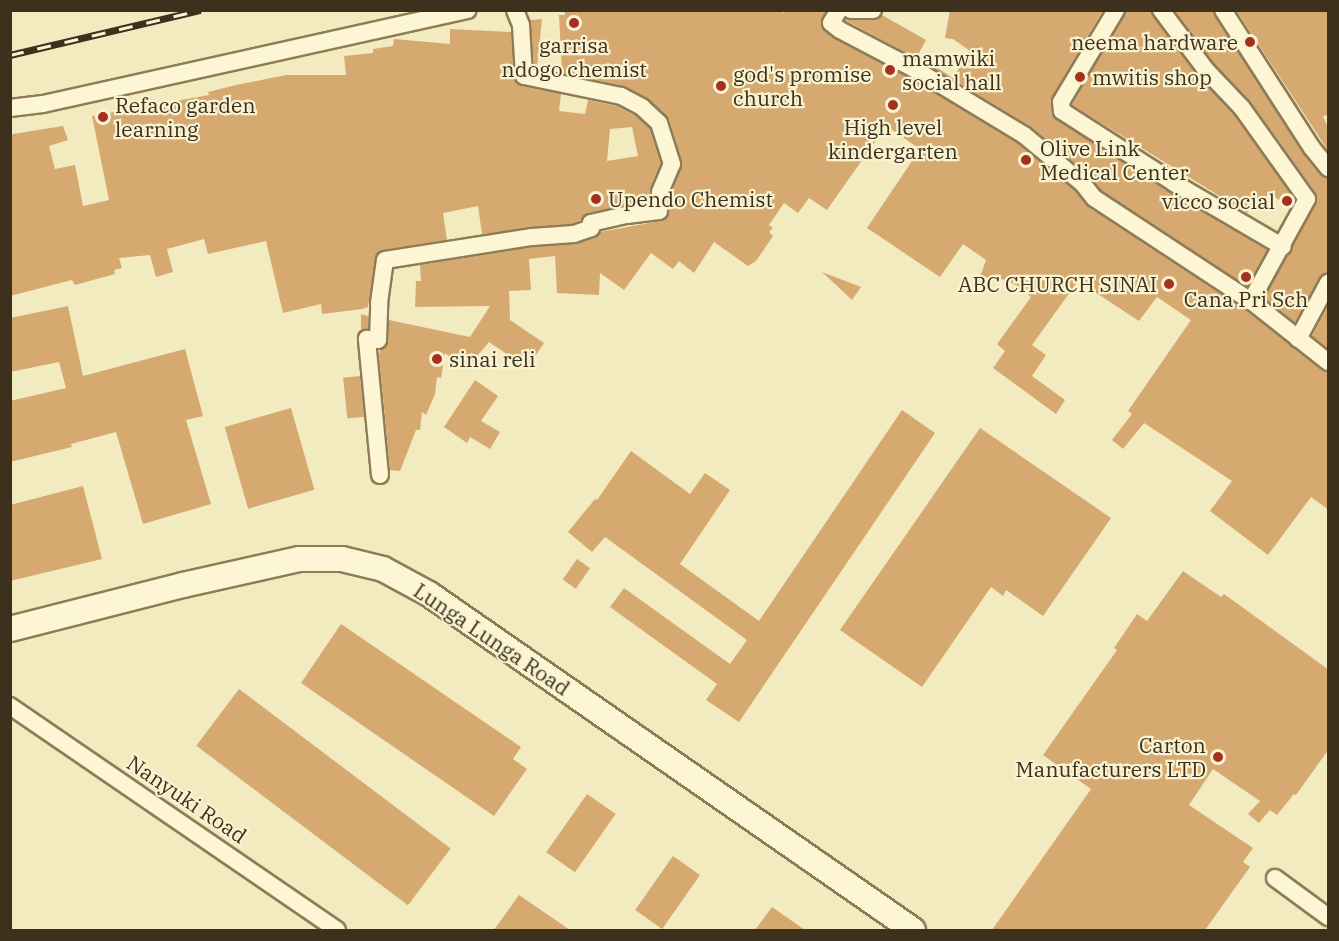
<!DOCTYPE html>
<style>
body{margin:0}
#map{position:relative;width:1339px;height:941px;overflow:hidden;background:#f3ebc0;font-family:"IBM Plex Serif",serif}
div>[style]{position:absolute}
[style*='--x']{left:calc(var(--x)*1px);top:calc(var(--y)*1px);width:calc(var(--w)*1px);rotate:calc(var(--a)*1deg)}
.building>*{inset:0;background:#d6a971;transform-origin:0 0}
.roads{filter:drop-shadow(2px 0 #8f7c55) drop-shadow(-2px 0 #8f7c55) drop-shadow(0 2px #8f7c55) drop-shadow(0 -2px #8f7c55)}
.minor>*{height:16px;margin:-8px;padding:0 8px;transform-origin:8px;border-radius:8px;background:#fdf6d5}
.secondary>*{height:24px;margin:-12px;padding:0 12px;transform-origin:12px;border-radius:12px;background:#fdf6d5}
.rail>*{height:7px;margin-top:-3.5px;transform-origin:0;background:repeating-linear-gradient(90deg,#f9f3d1 0 14px,#3d301c 0 28px);box-sizing:border-box;border-block:2px solid #3d301c}
.dots>*{width:16px;height:16px;translate:-50% -50%;box-sizing:border-box;border:3px solid #f9f3d1;border-radius:50%}
span{translate:-50% -50%;white-space:nowrap;text-align:center;line-height:1.15;-webkit-text-stroke:4.5px #f9f3d1;paint-order:stroke}
.poi-label{font-size:21px;color:#3d301c}
.right{translate:-100% -50%;text-align:right}
.left{translate:0 -50%;text-align:left}
.street-label{font-size:21px;color:#3d301c}
.frame{position:absolute;inset:0;border:12px solid #3d301c;pointer-events:none}
</style>
<div id="map">
<div class="building">
<div style="clip-path:polygon(564px 10px,777px 10px,784px 13px,785px 10px,826px 10px,821px 22px,821px 27px,834px 38px,913px 80px,1018px 144px,1075px 191px,1088px 207px,1245px 310px,1321px 370px,1329px 372px,1329px 510px,1311px 497px,1268px 555px,1210px 511px,1232px 481px,1144px 423px,1123px 449px,1112px 440px,1132px 414px,1128px 411px,1191px 320px,1157px 297px,1139px 321px,1078px 281px,1032px 345px,1046px 355px,1032px 376px,1065px 400px,1056px 414px,993px 368px,1005px 351px,997px 344px,1031px 297px,1008px 280px,980px 277px,986px 260px,963px 244px,940px 277px,867px 228px,920px 149px,886px 126px,827px 210px,809px 198px,798px 213px,784px 203px,769px 225px,773px 228px,769px 232px,773px 236px,756px 261px,748px 266px,714px 242px,694px 273px,679px 261px,673px 269px,651px 253px,624px 290px,600px 273px,599px 295px,557px 293px,555px 256px,529px 259px,531px 290px,509px 291px,510px 320px,544px 343px,527px 368px,489px 342px,465px 370px,445px 353px,441px 378px,437px 377px,435px 394px,426px 415px,422px 412px,420px 430px,416px 430px,400px 471px,390px 470px,379px 356px,380px 350px,386px 346px,388px 341px,389px 320px,470px 337px,490px 306px,415px 307px,416px 281px,421px 281px,420px 265px,533px 247px,575px 244px,594px 238px,600px 232px,660px 221px,668px 216px,670px 194px,682px 162px,669px 119px,649px 99px,626px 87px,562px 73px,559px 15px,565px 15px)"></div>
<div style="clip-path:polygon(950px 10px,1103px 10px,1052px 97px,1053px 116px,1169px 192px,1267px 250px,1247px 286px,1101px 190px,1090px 176px,1030px 126px,923px 62px,845px 20px,874px 20px,882px 15px,926px 40px,918px 55px,953px 78px,970px 51px,953px 39px,945px 38px)"></div>
<div style="clip-path:polygon(1126px 10px,1151px 10px,1198px 76px,1234px 115px,1295px 200px,1290px 209px,1269px 192px,1259px 208px,1252px 204px,1247px 213px,1072px 105px)"></div>
<div style="clip-path:polygon(1174px 10px,1213px 10px,1303px 154px,1320px 175px,1329px 178px,1329px 273px,1319px 278px,1295px 322px,1264px 298px,1316px 204px,1316px 193px,1251px 102px,1214px 63px)"></div>
<div style="clip-path:polygon(1236px 10px,1329px 10px,1329px 115px,1323px 116px,1329px 130px,1329px 152px)"></div>
<div style="clip-path:polygon(542px 19px,537px 68px,534px 67px,530px 20px)"></div>
<div style="clip-path:polygon(evenodd,450px 29px,511px 32px,516px 82px,522px 86px,561px 94px,559px 111px,585px 114px,588px 100px,617px 106px,636px 116px,650px 129px,661px 163px,650px 188px,649px 202px,589px 213px,581px 220px,572px 224px,482px 234px,478px 206px,443px 213px,447px 240px,383px 250px,377px 253px,368px 307px,362px 309px,322px 314px,321px 304px,283px 313px,266px 241px,208px 254px,204px 239px,167px 249px,173px 272px,156px 277px,150px 255px,119px 258px,122px 268px,114px 270px,115px 274px,75px 285px,72px 280px,10px 296px,10px 137px,13px 134px,63px 126px,68px 140px,49px 146px,55px 169px,75px 165px,83px 206px,109px 200px,92px 116px,209px 95px,208px 92px,236px 85px,286px 75px,346px 75px,344px 56px,373px 53px,373px 49px,393px 46px,394px 39px,450px 44px,450px 29px,632px 127px,638px 156px,607px 161px,610px 129px,632px 127px)"></div>
<div style="clip-path:polygon(822px 272px,861px 287px,852px 300px)"></div>
<div style="clip-path:polygon(1329px 304px,1329px 349px,1312px 336px)"></div>
<div style="clip-path:polygon(68px 306px,83px 376px,185px 349px,203px 416px,186px 420px,211px 504px,143px 524px,116px 432px,71px 444px,72px 447px,10px 462px,10px 401px,66px 388px,59px 362px,10px 372px,10px 318px)"></div>
<div style="clip-path:polygon(361px 314px,368px 316px,368px 329px,361px 331px)"></div>
<div style="left:360px;top:376px;width:41px;height:17px;rotate:84deg"></div>
<div style="clip-path:polygon(475px 380px,498px 396px,481px 421px,500px 432px,490px 449px,470px 437px,467px 443px,444px 427px)"></div>
<div style="left:291px;top:408px;width:85px;height:69px;rotate:74deg"></div>
<div style="clip-path:polygon(902px 410px,935px 433px,739px 722px,706px 700px,717px 684px,610px 607px,624px 588px,730px 664px,747px 640px,605px 537px,592px 552px,568px 532px,595px 499px,597px 500px,631px 451px,690px 494px,705px 473px,730px 490px,680px 564px,759px 621px)"></div>
<div style="clip-path:polygon(980px 428px,1111px 518px,1043px 616px,1006px 590px,1003px 596px,991px 587px,922px 687px,840px 630px)"></div>
<div style="clip-path:polygon(83px 486px,102px 559px,10px 581px,10px 505px)"></div>
<div style="left:577px;top:559px;width:16px;height:25px;rotate:35deg"></div>
<div style="clip-path:polygon(1183px 571px,1221px 597px,1224px 594px,1329px 670px,1329px 749px,1296px 795px,1294px 794px,1277px 815px,1270px 810px,1259px 823px,1248px 814px,1260px 801px,1213px 769px,1189px 805px,1253px 848px,1243px 862px,1250px 867px,1205px 930px,992px 930px,1091px 789px,1043px 755px,1117px 650px,1114px 648px,1137px 614px,1147px 621px)"></div>
<div style="clip-path:polygon(341px 624px,521px 747px,513px 759px,527px 769px,494px 816px,301px 683px)"></div>
<div style="left:239px;top:689px;width:265px;height:71px;rotate:37deg"></div>
<div style="left:587px;top:794px;width:35px;height:71px;rotate:35deg"></div>
<div style="left:673px;top:856px;width:33px;height:66px;rotate:35deg"></div>
<div style="clip-path:polygon(519px 895px,570px 930px,494px 930px)"></div>
<div style="clip-path:polygon(772px 907px,805px 930px,755px 930px)"></div>
</div>
<div class="roads">
<div class="minor">
<div style="--x:839;--y:10;--w:15;--a:122"></div>
<div style="--x:831;--y:23;--w:11;--a:38"></div>
<div style="--x:840;--y:30;--w:88;--a:27.7"></div>
<div style="--x:918;--y:71;--w:124;--a:31.1"></div>
<div style="--x:1024;--y:135;--w:77;--a:39.7"></div>
<div style="--x:1083;--y:184;--w:18;--a:52"></div>
<div style="--x:1094;--y:198;--w:188;--a:33.3"></div>
<div style="--x:1251;--y:301;--w:98;--a:38.4"></div>
<div style="--x:851;--y:10;--w:22;--a:0"></div>
<div style="--x:1116;--y:10;--w:107;--a:120.9"></div>
<div style="--x:1061;--y:102;--w:9;--a:84"></div>
<div style="--x:1062;--y:111;--w:133;--a:32.7"></div>
<div style="--x:1174;--y:183;--w:126;--a:30.4"></div>
<div style="--x:1161;--y:10;--w:75;--a:53.1"></div>
<div style="--x:1206;--y:70;--w:52;--a:46.5"></div>
<div style="--x:1242;--y:108;--w:112;--a:54.5"></div>
<div style="--x:1307;--y:199;--w:116;--a:118.8"></div>
<div style="--x:1223;--y:10;--w:164;--a:57.2"></div>
<div style="--x:1312;--y:148;--w:26;--a:51"></div>
<div style="--x:10;--y:108;--w:33;--a:-7"></div>
<div style="--x:43;--y:104;--w:435;--a:-12.5"></div>
<div style="--x:1298;--y:339;--w:64;--a:-61.8"></div>
<div style="--x:380;--y:475;--w:137;--a:-95.5"></div>
<div style="--x:367;--y:339;--w:11;--a:5"></div>
<div style="--x:378;--y:340;--w:37;--a:-88"></div>
<div style="--x:379;--y:303;--w:43;--a:-82.1"></div>
<div style="--x:385;--y:260;--w:149;--a:-8.9"></div>
<div style="--x:532;--y:237;--w:42;--a:-4.1"></div>
<div style="--x:574;--y:234;--w:18;--a:-19"></div>
<div style="--x:591;--y:228;--w:5;--a:-90"></div>
<div style="--x:591;--y:223;--w:37;--a:-13"></div>
<div style="--x:627;--y:215;--w:32;--a:-7"></div>
<div style="--x:659;--y:211;--w:19;--a:-87"></div>
<div style="--x:660;--y:192;--w:30;--a:-67"></div>
<div style="--x:672;--y:164;--w:43;--a:-107.6"></div>
<div style="--x:659;--y:123;--w:23;--a:-137"></div>
<div style="--x:642;--y:107;--w:24;--a:-152"></div>
<div style="--x:621;--y:96;--w:99;--a:-168.3"></div>
<div style="--x:524;--y:76;--w:51;--a:-93.4"></div>
<div style="--x:521;--y:25;--w:16;--a:-112"></div>
<div style="--x:10;--y:706;--w:396;--a:34.4"></div>
<div style="--x:1275;--y:878;--w:66;--a:36.3"></div>
</div>
<div class="secondary">
<div style="--x:10;--y:629;--w:179;--a:-14.3"></div>
<div style="--x:183;--y:585;--w:119;--a:-12.6"></div>
<div style="--x:299;--y:559;--w:43;--a:0"></div>
<div style="--x:342;--y:559;--w:42;--a:13.7"></div>
<div style="--x:383;--y:569;--w:52;--a:28.5"></div>
<div style="--x:429;--y:594;--w:589;--a:34.77"></div>
</div>
</div>
<div class="rail">
<div style="--x:10;--y:55;--w:196;--a:-13.3"></div>
</div>
<div class="dots">
<div style="left:574px;top:23px;background:#a5301e"></div>
<div style="left:1250px;top:42px;background:#a5301e"></div>
<div style="left:890px;top:70px;background:#a5301e"></div>
<div style="left:1080px;top:77px;background:#a5301e"></div>
<div style="left:721px;top:86px;background:#a5301e"></div>
<div style="left:893px;top:105px;background:#a5301e"></div>
<div style="left:103px;top:117px;background:#a5301e"></div>
<div style="left:1026px;top:160px;background:#a5301e"></div>
<div style="left:596px;top:199px;background:#a5301e"></div>
<div style="left:1287px;top:201px;background:#a5301e"></div>
<div style="left:1246px;top:277px;background:#a5301e"></div>
<div style="left:1169px;top:284px;background:#a5301e"></div>
<div style="left:437px;top:359px;background:#a5301e"></div>
<div style="left:1218px;top:757px;background:#a5301e"></div>
</div>
<div class="poi-label">
<span class="right" style="left:1238px;top:42px">neema hardware</span>
<span style="left:574px;top:57px">garrisa<br>ndogo chemist</span>
<span class="left" style="left:902px;top:70px">mamwiki<br>social hall</span>
<span class="left" style="left:733px;top:86px">god's promise<br>church</span>
<span class="left" style="left:1092px;top:77px">mwitis shop</span>
<span class="left" style="left:115px;top:117px">Refaco garden<br>learning</span>
<span style="left:893px;top:139px">High level<br>kindergarten</span>
<span class="left" style="left:1040px;top:160px">Olive Link<br>Medical Center</span>
<span class="left" style="left:608px;top:199px">Upendo Chemist</span>
<span class="right" style="left:1275px;top:201px">vicco social</span>
<span class="right" style="left:1157px;top:284px">ABC CHURCH SINAI</span>
<span style="left:1246px;top:299px">Cana Pri Sch</span>
<span class="left" style="left:449px;top:359px">sinai reli</span>
<span class="right" style="left:1206px;top:757px">Carton<br>Manufacturers LTD</span>
</div>
<div class="street-label">
<span style="left:492px;top:639px;rotate:34deg">Lunga Lunga Road</span>
<span style="left:187px;top:799px;rotate:34deg">Nanyuki Road</span>
</div>
<div class="frame"></div>
</div>
